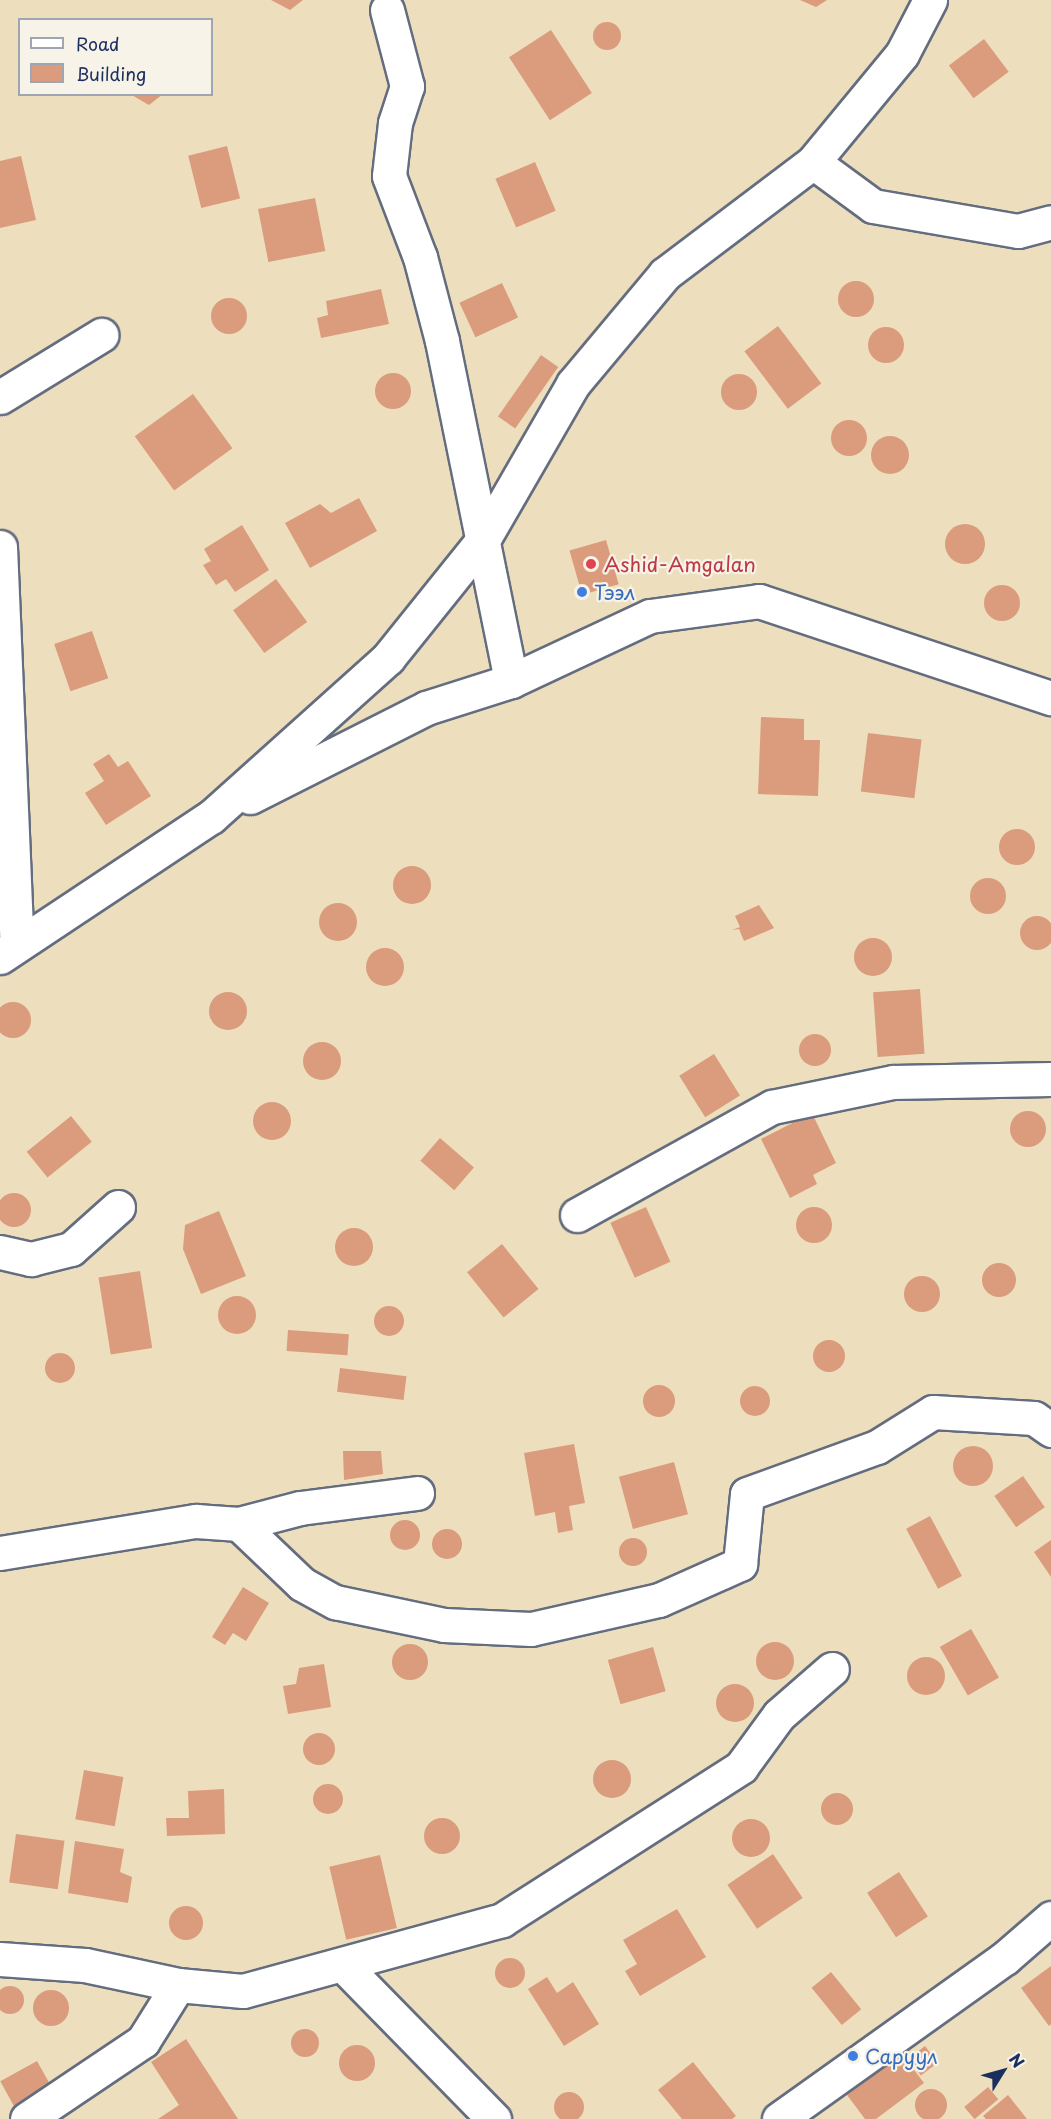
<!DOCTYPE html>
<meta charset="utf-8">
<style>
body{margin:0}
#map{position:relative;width:1051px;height:2119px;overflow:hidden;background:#eddfbd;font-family:"Playpen Sans",sans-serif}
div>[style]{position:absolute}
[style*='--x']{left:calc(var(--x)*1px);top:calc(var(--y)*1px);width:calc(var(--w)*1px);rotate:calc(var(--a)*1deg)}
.building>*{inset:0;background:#da9c7c;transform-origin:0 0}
.round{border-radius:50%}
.roads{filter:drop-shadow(2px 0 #646d7f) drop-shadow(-2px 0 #646d7f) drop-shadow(0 2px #646d7f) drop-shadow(0 -2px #646d7f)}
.minor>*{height:33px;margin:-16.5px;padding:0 16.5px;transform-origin:16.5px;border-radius:16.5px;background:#fff}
.dots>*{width:16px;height:16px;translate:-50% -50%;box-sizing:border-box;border:3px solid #f7f3e8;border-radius:50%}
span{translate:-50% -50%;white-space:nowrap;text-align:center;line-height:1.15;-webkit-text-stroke:4.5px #f7f3e8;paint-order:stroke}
.health-label{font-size:20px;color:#be3a42}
.left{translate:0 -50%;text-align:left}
.shop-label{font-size:20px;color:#366cbe}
.legend{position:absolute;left:18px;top:18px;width:195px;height:78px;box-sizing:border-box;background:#f7f3e8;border:2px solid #9fa5b1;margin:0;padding:8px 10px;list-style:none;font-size:18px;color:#1b2f5e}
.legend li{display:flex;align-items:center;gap:12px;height:30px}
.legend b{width:30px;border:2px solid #9fa5b1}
.north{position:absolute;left:973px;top:2041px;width:60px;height:60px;-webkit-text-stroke:4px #f7f3e8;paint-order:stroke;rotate:53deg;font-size:16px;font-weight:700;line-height:24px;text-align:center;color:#1b2f5e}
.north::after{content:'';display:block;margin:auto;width:21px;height:27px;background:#1b2f5e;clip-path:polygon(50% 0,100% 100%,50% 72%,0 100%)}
</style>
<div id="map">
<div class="building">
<div style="clip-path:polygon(271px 0,303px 0,290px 10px)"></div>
<div style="clip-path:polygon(800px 0,827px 0,816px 7px)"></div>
<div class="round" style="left:593px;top:22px;width:28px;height:28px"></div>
<div style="left:551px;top:30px;width:75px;height:50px;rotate:57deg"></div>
<div style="left:984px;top:39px;width:41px;height:44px;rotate:53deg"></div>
<div style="clip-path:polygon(130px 94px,163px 94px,149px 105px)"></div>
<div style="left:227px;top:146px;width:54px;height:40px;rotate:76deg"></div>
<div style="clip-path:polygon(21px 156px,36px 220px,0 228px,0 161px)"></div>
<div style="left:535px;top:162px;width:53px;height:43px;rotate:67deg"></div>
<div style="left:315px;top:198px;width:54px;height:58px;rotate:79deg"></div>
<div class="round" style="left:838px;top:281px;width:36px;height:36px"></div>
<div style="left:502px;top:283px;width:38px;height:47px;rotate:65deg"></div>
<div style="clip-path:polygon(381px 289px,389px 324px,321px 338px,317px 318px,328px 315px,326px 301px)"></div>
<div class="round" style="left:211px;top:298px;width:36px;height:36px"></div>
<div style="left:778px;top:326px;width:72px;height:42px;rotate:53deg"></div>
<div class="round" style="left:868px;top:327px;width:36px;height:36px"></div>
<div style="left:541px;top:355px;width:21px;height:75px;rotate:35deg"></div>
<div class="round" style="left:375px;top:373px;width:36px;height:36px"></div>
<div class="round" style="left:721px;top:374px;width:36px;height:36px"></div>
<div style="left:193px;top:394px;width:67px;height:72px;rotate:54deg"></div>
<div class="round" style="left:831px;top:420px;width:36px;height:36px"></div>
<div class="round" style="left:871px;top:436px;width:38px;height:38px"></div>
<div style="clip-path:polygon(359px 498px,377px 531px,310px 568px,285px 523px,320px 504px,331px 513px)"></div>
<div class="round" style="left:945px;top:524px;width:40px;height:40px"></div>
<div style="clip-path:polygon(242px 525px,269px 570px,235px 592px,226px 579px,216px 585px,203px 565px,211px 561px,204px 549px)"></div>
<div style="left:606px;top:540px;width:46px;height:38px;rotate:74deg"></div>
<div style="left:276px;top:579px;width:53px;height:53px;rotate:54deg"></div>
<div class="round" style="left:984px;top:585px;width:36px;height:36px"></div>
<div style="left:92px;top:631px;width:50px;height:40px;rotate:71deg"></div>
<div style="clip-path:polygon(761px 717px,804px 719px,804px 740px,820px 740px,818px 796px,758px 794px)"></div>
<div style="left:868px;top:733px;width:54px;height:59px;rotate:7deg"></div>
<div style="clip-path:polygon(109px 754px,118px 767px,128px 761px,151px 796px,106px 825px,85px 793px,104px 781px,93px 764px)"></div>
<div class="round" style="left:999px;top:829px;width:36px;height:36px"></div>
<div class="round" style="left:393px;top:866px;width:38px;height:38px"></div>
<div class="round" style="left:970px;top:878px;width:36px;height:36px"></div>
<div class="round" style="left:319px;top:903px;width:38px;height:38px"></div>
<div style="clip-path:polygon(759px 905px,774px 928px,744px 941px,739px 929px,732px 930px,740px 927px,735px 916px)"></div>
<div class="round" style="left:1020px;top:916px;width:34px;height:34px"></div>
<div class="round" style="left:854px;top:938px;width:38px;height:38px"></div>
<div class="round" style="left:366px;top:948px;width:38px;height:38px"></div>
<div style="left:920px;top:989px;width:65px;height:47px;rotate:86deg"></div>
<div class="round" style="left:209px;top:992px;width:38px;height:38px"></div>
<div class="round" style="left:-5px;top:1002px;width:36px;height:36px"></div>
<div class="round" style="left:799px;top:1034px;width:32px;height:32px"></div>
<div class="round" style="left:303px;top:1042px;width:38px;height:38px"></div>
<div style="left:714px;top:1054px;width:49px;height:41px;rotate:58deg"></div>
<div class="round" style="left:253px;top:1102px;width:38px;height:38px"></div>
<div class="round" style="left:1010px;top:1111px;width:36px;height:36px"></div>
<div style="clip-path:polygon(812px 1113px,836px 1163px,813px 1175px,817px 1184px,790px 1198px,761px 1139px)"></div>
<div style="left:71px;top:1116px;width:33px;height:57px;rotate:51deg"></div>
<div style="left:440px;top:1138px;width:45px;height:30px;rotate:41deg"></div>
<div class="round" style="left:-3px;top:1193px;width:34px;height:34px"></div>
<div class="round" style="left:796px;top:1207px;width:36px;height:36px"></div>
<div style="left:646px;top:1207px;width:60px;height:39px;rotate:66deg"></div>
<div style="clip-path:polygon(219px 1211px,246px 1276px,201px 1294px,183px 1249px,185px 1225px)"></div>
<div class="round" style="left:335px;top:1228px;width:38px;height:38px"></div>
<div style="left:502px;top:1244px;width:58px;height:45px;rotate:51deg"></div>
<div class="round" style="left:982px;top:1263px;width:34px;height:34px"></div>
<div style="left:140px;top:1271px;width:78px;height:42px;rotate:81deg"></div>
<div class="round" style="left:904px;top:1276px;width:36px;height:36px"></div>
<div class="round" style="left:218px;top:1296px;width:38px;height:38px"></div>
<div class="round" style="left:374px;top:1306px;width:30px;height:30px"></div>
<div style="left:288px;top:1330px;width:61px;height:21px;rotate:4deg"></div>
<div class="round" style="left:813px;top:1340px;width:32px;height:32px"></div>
<div class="round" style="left:45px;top:1353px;width:30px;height:30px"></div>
<div style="left:340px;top:1368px;width:67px;height:24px;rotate:7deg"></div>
<div class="round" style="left:643px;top:1385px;width:32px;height:32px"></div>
<div class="round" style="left:740px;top:1386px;width:30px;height:30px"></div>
<div style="clip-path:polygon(574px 1444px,585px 1503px,569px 1506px,573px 1530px,558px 1533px,555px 1512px,535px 1516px,524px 1453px)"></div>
<div class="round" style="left:953px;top:1446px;width:40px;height:40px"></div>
<div style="clip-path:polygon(343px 1451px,381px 1451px,383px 1474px,344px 1480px)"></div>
<div style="left:674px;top:1462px;width:54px;height:57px;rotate:75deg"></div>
<div style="left:1023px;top:1476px;width:38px;height:35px;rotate:55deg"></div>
<div style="left:930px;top:1516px;width:68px;height:27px;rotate:62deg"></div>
<div class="round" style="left:390px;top:1520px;width:30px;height:30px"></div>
<div class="round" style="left:432px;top:1529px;width:30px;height:30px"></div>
<div class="round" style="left:619px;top:1538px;width:28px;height:28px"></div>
<div style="clip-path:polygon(1051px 1540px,1051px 1577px,1034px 1552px)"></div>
<div style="clip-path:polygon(243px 1587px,269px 1603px,246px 1641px,233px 1633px,225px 1645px,212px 1637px)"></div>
<div style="left:971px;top:1629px;width:56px;height:36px;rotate:60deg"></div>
<div class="round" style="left:756px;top:1642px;width:38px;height:38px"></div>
<div class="round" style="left:392px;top:1644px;width:36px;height:36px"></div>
<div style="left:653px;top:1647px;width:46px;height:47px;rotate:74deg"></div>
<div class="round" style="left:907px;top:1657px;width:38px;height:38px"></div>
<div style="clip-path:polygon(324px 1664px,331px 1707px,288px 1714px,283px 1686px,296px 1684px,299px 1668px)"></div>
<div class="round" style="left:716px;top:1684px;width:38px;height:38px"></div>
<div class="round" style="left:303px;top:1733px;width:32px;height:32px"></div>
<div class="round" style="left:593px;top:1760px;width:38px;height:38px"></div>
<div style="left:84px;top:1770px;width:40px;height:50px;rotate:10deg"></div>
<div class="round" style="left:313px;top:1784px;width:30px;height:30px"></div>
<div style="clip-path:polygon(224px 1789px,225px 1834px,167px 1836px,166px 1818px,189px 1818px,188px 1791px)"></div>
<div class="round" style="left:821px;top:1793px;width:32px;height:32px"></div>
<div class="round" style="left:424px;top:1818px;width:36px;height:36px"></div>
<div class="round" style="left:732px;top:1819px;width:38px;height:38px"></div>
<div style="left:16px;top:1834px;width:49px;height:49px;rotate:8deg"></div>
<div style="clip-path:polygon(75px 1841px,124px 1849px,120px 1872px,132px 1877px,128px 1903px,68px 1893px)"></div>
<div style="left:773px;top:1854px;width:53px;height:55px;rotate:56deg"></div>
<div style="left:380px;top:1855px;width:75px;height:52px;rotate:77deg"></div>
<div style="left:899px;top:1872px;width:53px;height:38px;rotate:57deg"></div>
<div class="round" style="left:169px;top:1906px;width:34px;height:34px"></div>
<div style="clip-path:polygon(677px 1909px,706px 1957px,640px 1996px,625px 1971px,637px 1964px,623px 1940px)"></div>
<div class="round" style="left:495px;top:1958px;width:30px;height:30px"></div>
<div style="clip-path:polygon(1051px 1966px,1051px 2024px,1049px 2026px,1021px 1988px)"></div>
<div style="left:831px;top:1972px;width:48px;height:25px;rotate:51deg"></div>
<div style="clip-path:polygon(547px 1977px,557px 1993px,573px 1982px,599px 2024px,564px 2046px,528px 1989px)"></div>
<div class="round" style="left:-4px;top:1986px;width:28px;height:28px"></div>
<div class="round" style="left:33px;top:1990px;width:36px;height:36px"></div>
<div class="round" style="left:291px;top:2029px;width:28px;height:28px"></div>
<div style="clip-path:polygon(186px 2039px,238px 2119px,158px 2119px,179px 2105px,151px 2062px)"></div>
<div class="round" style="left:339px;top:2045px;width:36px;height:36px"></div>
<div style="left:925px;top:2046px;width:21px;height:21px;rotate:53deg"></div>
<div style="clip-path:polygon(902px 2054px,924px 2083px,876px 2119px,865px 2119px,847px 2095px)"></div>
<div style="left:37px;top:2061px;width:31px;height:42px;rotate:61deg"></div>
<div style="clip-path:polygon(693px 2062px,736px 2116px,732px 2119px,682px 2119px,658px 2090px)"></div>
<div style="left:988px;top:2087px;width:16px;height:31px;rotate:50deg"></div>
<div class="round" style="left:915px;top:2089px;width:32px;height:32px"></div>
<div class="round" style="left:554px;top:2092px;width:30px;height:30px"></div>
<div style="clip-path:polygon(1008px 2095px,1027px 2119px,986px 2119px,983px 2116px)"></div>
</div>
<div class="roads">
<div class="minor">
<div style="--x:387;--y:10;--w:79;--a:75.3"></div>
<div style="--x:407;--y:86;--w:39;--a:108"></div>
<div style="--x:395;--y:123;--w:53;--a:96.5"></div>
<div style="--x:389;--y:176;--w:87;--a:69.1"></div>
<div style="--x:420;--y:257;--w:87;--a:75.3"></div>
<div style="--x:442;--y:341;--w:347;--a:78.5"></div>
<div style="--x:813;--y:162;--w:74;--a:36.3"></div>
<div style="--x:873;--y:206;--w:147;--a:9.8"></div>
<div style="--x:1018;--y:231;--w:34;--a:-15"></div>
<div style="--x:0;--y:397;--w:119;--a:-31.5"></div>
<div style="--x:0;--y:547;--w:398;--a:87.6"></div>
<div style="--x:250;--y:797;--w:197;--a:-26.8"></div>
<div style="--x:426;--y:708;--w:89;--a:-17.6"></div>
<div style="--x:511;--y:681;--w:153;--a:-25.1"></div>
<div style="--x:650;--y:616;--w:110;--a:-7.8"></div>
<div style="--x:759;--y:601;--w:308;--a:18.4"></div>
<div style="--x:0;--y:957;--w:253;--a:-33.6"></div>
<div style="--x:211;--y:817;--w:238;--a:-41.9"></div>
<div style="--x:388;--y:658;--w:151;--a:-51.2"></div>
<div style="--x:483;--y:540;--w:180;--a:-60"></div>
<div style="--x:573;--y:384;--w:143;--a:-50.1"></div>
<div style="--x:665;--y:274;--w:186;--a:-37.1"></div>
<div style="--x:813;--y:162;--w:140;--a:-50.5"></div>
<div style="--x:902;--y:54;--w:61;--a:-62.6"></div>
<div style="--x:577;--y:1215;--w:223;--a:-29"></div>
<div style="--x:772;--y:1107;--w:124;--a:-11.7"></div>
<div style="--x:893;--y:1082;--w:158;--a:-1.1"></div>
<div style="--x:0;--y:1252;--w:32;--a:13"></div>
<div style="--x:31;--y:1259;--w:41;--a:-14"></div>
<div style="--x:71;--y:1249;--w:63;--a:-41.8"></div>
<div style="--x:239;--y:1524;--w:87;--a:43.6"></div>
<div style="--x:302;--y:1584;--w:38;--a:29"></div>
<div style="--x:335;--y:1602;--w:111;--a:11.9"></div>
<div style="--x:444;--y:1625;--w:87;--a:2.6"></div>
<div style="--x:531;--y:1629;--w:131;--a:-12.8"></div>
<div style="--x:659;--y:1600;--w:89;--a:-24"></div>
<div style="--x:740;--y:1564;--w:70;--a:-84.3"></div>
<div style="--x:747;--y:1494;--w:138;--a:-19.9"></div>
<div style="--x:877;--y:1447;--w:66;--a:-32"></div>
<div style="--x:933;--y:1412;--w:101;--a:3.4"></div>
<div style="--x:1034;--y:1418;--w:21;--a:35"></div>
<div style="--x:0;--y:1553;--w:199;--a:-9.3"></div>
<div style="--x:196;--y:1521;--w:43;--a:4"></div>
<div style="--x:239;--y:1524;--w:63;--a:-14.7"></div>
<div style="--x:300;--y:1508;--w:118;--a:-7.3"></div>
<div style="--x:0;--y:1959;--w:85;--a:4"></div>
<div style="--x:85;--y:1965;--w:95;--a:12.1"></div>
<div style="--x:178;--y:1985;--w:65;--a:5.3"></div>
<div style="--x:243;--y:1991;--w:269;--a:-15.3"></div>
<div style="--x:502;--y:1920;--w:284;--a:-32.6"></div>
<div style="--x:741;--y:1767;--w:64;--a:-53.8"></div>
<div style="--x:779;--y:1715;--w:70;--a:-41"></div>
<div style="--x:343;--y:1965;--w:216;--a:45.6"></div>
<div style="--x:27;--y:2119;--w:140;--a:-33.9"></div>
<div style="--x:143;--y:2041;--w:66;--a:-58"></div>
<div style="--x:779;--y:2119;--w:277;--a:-35.5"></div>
<div style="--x:1005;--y:1958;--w:61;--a:-41"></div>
</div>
</div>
<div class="dots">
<div style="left:591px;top:564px;background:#e0444e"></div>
<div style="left:582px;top:592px;background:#3f7fe0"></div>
<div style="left:853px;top:2056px;background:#3f7fe0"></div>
</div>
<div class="health-label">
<span class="left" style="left:604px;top:564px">Ashid-Amgalan</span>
</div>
<div class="shop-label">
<span class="left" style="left:594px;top:592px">Тээл</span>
<span class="left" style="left:865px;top:2056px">Саруул</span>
</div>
<ul class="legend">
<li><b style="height:8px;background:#fff"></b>Road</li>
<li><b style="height:16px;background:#da9c7c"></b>Building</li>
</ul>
<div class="north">N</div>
</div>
